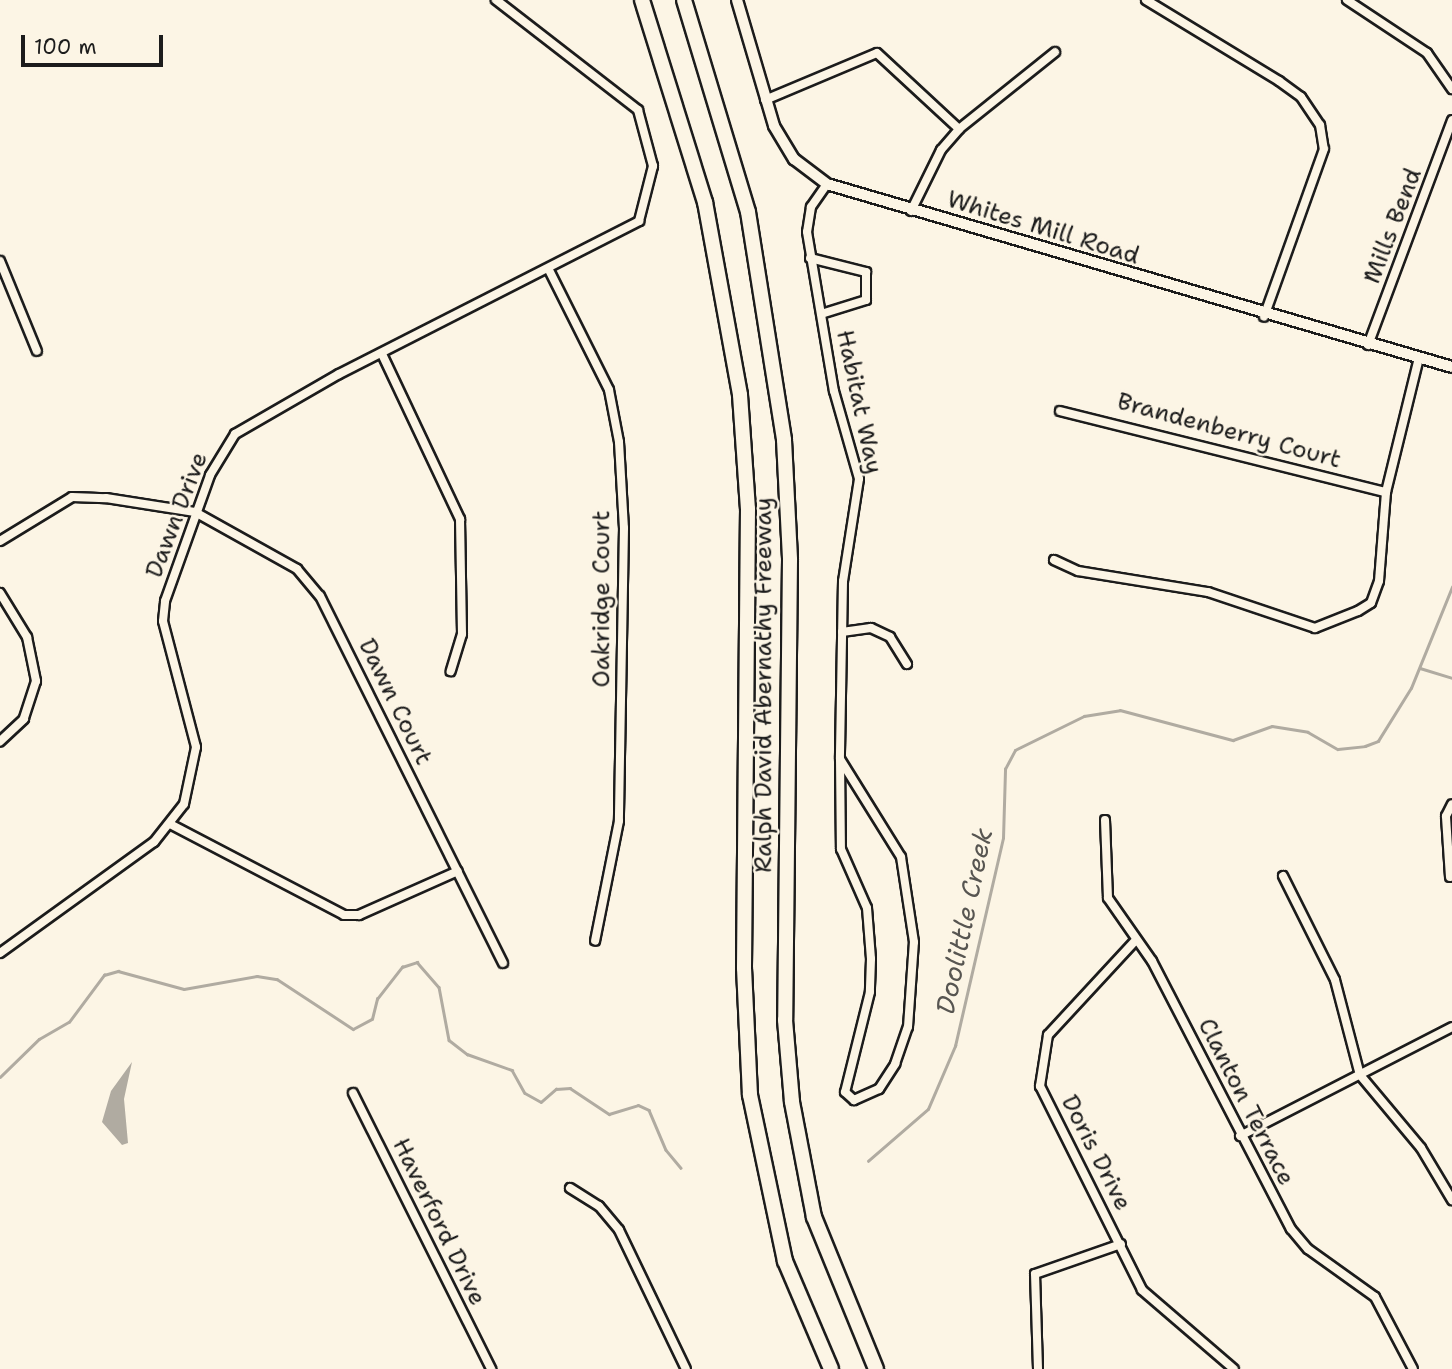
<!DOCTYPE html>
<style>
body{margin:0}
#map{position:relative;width:1452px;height:1369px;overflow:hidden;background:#fcf5e5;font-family:"Shantell Sans",sans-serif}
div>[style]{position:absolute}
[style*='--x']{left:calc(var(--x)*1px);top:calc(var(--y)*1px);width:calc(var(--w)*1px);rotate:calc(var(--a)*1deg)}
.water>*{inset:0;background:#b0aba1}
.stream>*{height:2.5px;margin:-1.25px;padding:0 1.25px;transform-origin:1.25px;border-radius:1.25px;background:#b0aba1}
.roads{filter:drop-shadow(2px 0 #1c1c1c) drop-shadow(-2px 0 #1c1c1c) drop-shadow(0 2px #1c1c1c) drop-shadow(0 -2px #1c1c1c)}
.minor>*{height:8px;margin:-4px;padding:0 4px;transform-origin:4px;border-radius:4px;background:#fcf5e5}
.tertiary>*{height:10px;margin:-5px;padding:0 5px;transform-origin:5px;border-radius:5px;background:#fcf5e5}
.motorway>*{height:14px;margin:-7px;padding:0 7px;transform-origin:7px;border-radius:7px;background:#fcf5e5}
span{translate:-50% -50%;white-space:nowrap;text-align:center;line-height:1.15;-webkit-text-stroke:5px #fcf5e5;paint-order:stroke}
.street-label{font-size:24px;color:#1c1c1c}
.water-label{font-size:26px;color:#575551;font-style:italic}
.scale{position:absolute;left:21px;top:35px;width:142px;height:32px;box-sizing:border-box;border:4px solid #1c1c1c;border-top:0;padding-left:9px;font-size:21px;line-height:24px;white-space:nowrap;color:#1c1c1c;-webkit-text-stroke:5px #fcf5e5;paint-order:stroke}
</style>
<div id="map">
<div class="water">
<div style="clip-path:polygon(132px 1062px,124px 1099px,128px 1143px,122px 1145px,102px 1122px,111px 1091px)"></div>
</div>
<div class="stream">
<div style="--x:1420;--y:668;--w:34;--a:17"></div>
<div style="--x:0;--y:1077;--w:54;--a:-44.3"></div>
<div style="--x:39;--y:1039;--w:34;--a:-30"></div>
<div style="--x:69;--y:1022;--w:59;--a:-53.3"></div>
<div style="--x:104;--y:975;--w:15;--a:-16"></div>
<div style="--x:118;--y:971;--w:68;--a:15.3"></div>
<div style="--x:184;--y:989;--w:74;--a:-10.1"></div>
<div style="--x:257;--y:976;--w:20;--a:9"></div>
<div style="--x:277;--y:979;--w:91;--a:33.3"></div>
<div style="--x:353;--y:1029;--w:21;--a:-28"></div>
<div style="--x:372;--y:1019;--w:21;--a:-76"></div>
<div style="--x:377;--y:999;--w:41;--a:-52"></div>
<div style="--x:402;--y:967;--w:16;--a:-18"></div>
<div style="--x:417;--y:962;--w:33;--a:49"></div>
<div style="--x:439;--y:987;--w:54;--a:79.3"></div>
<div style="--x:449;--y:1040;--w:23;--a:38"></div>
<div style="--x:467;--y:1054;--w:48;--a:19.6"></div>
<div style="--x:512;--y:1070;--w:26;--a:61"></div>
<div style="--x:525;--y:1093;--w:18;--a:29"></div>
<div style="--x:541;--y:1102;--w:20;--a:-41"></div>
<div style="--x:556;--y:1089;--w:14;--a:-4"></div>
<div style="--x:570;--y:1088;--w:47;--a:33.7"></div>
<div style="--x:609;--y:1114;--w:30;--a:-17"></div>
<div style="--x:638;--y:1105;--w:12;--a:24"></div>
<div style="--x:649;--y:1110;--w:43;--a:67"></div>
<div style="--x:666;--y:1150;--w:23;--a:50"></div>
<div style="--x:868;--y:1161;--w:79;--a:-40.9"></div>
<div style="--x:928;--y:1109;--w:69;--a:-66.8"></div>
<div style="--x:955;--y:1046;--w:213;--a:-77"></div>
<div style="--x:1003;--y:838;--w:69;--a:-88.3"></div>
<div style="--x:1005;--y:769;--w:21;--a:-62"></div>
<div style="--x:1015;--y:750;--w:77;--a:-26.2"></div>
<div style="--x:1084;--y:716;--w:36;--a:-9"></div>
<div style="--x:1120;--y:710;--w:117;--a:14.9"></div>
<div style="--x:1233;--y:740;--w:41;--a:-19.7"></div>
<div style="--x:1272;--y:726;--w:36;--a:9"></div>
<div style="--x:1308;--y:732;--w:34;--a:30"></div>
<div style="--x:1338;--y:749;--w:27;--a:-6"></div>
<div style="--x:1365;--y:746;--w:14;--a:-21"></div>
<div style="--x:1378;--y:741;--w:62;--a:-58.1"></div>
<div style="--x:1411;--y:688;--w:109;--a:-67.9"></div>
</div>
<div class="roads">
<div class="minor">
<div style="--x:1146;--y:0;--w:156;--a:31.3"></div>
<div style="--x:1279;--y:81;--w:27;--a:36"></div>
<div style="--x:1301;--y:97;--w:34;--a:56"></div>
<div style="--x:1320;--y:125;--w:24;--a:81"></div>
<div style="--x:1324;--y:149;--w:178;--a:109.7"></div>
<div style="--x:1347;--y:0;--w:96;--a:33.5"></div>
<div style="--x:1427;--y:53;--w:44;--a:55.2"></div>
<div style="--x:765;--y:100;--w:121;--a:-22.8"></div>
<div style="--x:877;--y:53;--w:112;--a:42.8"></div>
<div style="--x:827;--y:184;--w:28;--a:125"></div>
<div style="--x:811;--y:207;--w:25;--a:99"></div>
<div style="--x:807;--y:232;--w:161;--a:80.4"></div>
<div style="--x:834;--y:391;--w:91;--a:74.1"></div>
<div style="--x:859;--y:479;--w:103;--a:98.9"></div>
<div style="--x:843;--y:581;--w:178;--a:91"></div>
<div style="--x:840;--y:759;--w:90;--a:89.4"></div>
<div style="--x:841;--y:849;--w:64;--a:66.2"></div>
<div style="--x:867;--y:908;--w:51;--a:85.5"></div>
<div style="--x:871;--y:959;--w:33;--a:92"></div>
<div style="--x:870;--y:992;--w:103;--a:104"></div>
<div style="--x:845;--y:1092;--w:12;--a:42"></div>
<div style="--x:854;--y:1100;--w:27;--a:-24"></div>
<div style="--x:879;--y:1089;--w:30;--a:-57"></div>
<div style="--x:895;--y:1064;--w:39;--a:-71"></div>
<div style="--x:908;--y:1027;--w:85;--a:-86"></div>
<div style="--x:914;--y:942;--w:86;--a:-98.7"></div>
<div style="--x:901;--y:857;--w:115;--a:-121.9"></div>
<div style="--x:911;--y:211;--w:68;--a:-63.8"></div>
<div style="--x:941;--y:150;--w:28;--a:-49"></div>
<div style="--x:959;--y:129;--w:123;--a:-38.7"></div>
<div style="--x:810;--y:258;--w:58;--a:14"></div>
<div style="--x:866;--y:272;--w:28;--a:90"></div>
<div style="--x:866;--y:300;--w:47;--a:162.7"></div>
<div style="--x:0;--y:261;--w:97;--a:67.7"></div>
<div style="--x:549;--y:270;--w:134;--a:63.4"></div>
<div style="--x:609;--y:390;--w:53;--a:79.1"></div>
<div style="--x:619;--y:442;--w:86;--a:86.7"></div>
<div style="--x:624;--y:528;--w:293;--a:91"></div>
<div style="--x:619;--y:821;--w:122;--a:101.3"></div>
<div style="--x:1368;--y:345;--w:240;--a:-69.5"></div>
<div style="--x:382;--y:354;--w:183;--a:64.7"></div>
<div style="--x:460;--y:519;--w:115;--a:89"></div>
<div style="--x:462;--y:634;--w:39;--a:107"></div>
<div style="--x:1060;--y:411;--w:336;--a:14"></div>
<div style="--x:0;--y:541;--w:84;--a:-31.4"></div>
<div style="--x:72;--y:497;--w:34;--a:2"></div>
<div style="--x:106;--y:498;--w:90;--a:8.9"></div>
<div style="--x:195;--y:512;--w:117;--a:29.2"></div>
<div style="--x:297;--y:569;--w:35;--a:50"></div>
<div style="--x:320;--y:596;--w:410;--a:63.5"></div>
<div style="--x:1054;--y:560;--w:26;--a:25"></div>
<div style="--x:1078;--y:571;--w:132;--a:9.2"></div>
<div style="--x:1208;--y:592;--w:113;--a:18.6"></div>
<div style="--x:1315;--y:628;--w:46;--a:-21.6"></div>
<div style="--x:1358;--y:611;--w:15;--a:-32"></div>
<div style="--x:1371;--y:603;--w:23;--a:-70"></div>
<div style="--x:1379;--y:581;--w:89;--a:-85.5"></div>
<div style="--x:1386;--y:492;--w:138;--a:-76.2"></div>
<div style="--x:0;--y:593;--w:52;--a:58.5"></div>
<div style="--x:27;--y:637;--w:45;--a:78.4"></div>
<div style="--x:36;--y:681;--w:40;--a:108"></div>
<div style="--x:24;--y:719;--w:33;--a:137"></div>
<div style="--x:842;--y:632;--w:29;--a:-8"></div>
<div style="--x:871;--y:628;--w:21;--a:25"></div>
<div style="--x:890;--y:637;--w:32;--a:58"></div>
<div style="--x:1105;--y:820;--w:78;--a:87.8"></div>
<div style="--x:1108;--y:898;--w:77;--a:55.1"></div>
<div style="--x:1152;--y:961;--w:302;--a:62.6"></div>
<div style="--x:1291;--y:1229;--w:26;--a:50"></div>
<div style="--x:1308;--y:1249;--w:82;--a:35.6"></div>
<div style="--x:1375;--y:1297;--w:81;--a:62.2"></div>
<div style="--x:170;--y:824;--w:196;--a:27.6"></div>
<div style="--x:344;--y:915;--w:15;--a:0"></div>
<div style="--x:359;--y:915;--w:108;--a:-24"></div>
<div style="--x:1283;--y:876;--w:116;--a:63.4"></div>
<div style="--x:1335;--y:980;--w:98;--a:75.3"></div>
<div style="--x:1360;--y:1075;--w:95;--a:50.1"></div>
<div style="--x:1421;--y:1148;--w:61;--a:59.2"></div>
<div style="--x:1450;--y:877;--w:61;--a:-93.8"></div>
<div style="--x:1446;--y:816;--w:13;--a:-63"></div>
<div style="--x:1135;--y:941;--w:128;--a:132.8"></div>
<div style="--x:1048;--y:1035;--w:52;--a:98.9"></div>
<div style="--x:1040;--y:1086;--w:228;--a:63.4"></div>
<div style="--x:1142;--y:1290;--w:121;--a:40.7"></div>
<div style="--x:0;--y:953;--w:190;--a:-35.8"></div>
<div style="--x:154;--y:842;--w:48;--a:-51.7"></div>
<div style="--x:184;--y:804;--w:58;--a:-78.1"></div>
<div style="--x:196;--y:747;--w:130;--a:-104.7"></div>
<div style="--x:163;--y:621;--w:20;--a:-84"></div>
<div style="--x:165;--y:601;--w:134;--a:-70.3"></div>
<div style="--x:210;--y:475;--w:48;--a:-58.6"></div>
<div style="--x:235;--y:434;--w:120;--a:-30"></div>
<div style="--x:339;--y:374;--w:337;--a:-27"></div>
<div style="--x:639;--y:221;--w:57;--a:-75.7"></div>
<div style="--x:653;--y:166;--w:58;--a:-105"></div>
<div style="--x:638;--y:110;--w:180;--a:-142.2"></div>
<div style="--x:353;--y:1093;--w:309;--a:63.4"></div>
<div style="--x:1240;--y:1136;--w:238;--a:-27.2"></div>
<div style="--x:570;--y:1188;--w:34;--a:32"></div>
<div style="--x:599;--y:1206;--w:31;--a:50"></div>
<div style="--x:619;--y:1230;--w:154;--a:64.3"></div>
<div style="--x:1038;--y:1369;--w:95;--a:-91.8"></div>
<div style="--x:1035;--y:1274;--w:91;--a:-19.2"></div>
</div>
<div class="tertiary">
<div style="--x:737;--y:0;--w:131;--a:73.6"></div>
<div style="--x:774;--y:126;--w:39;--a:59"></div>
<div style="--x:794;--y:159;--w:41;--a:37.1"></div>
<div style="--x:827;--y:184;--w:651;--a:16.32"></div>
</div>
<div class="motorway">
<div style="--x:642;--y:0;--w:212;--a:72.7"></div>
<div style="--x:705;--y:202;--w:196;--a:79.7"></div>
<div style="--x:740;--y:395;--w:114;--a:86"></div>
<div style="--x:748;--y:509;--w:459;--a:90.5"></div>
<div style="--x:744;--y:968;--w:127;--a:87.3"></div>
<div style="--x:750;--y:1095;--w:170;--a:78.1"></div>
<div style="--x:785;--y:1261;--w:117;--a:66.9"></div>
<div style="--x:684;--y:0;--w:221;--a:73.2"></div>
<div style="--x:748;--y:212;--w:231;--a:81"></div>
<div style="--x:784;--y:440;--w:120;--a:87.1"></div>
<div style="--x:790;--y:560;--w:460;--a:90.6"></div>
<div style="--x:785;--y:1020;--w:82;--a:85.1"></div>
<div style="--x:792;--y:1102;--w:117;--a:79.2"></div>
<div style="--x:814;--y:1217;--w:164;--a:67.8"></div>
</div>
</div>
<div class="street-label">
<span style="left:1393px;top:226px;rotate:-69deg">Mills Bend</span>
<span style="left:1043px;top:228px;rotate:17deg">Whites Mill Road</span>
<span style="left:859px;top:402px;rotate:78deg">Habitat Way</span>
<span style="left:1229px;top:431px;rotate:15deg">Brandenberry Court</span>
<span style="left:177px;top:515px;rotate:-69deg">Dawn Drive</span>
<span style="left:602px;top:599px;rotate:-90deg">Oakridge Court</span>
<span style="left:764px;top:685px;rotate:-90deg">Ralph David Abernathy Freeway</span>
<span style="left:395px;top:702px;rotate:64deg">Dawn Court</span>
<span style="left:1246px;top:1102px;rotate:63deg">Clanton Terrace</span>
<span style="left:1096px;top:1153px;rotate:63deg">Doris Drive</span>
<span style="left:439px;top:1222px;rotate:64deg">Haverford Drive</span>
</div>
<div class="water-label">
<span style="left:964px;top:921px;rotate:-78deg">Doolittle Creek</span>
</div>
<div class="scale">100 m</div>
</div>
